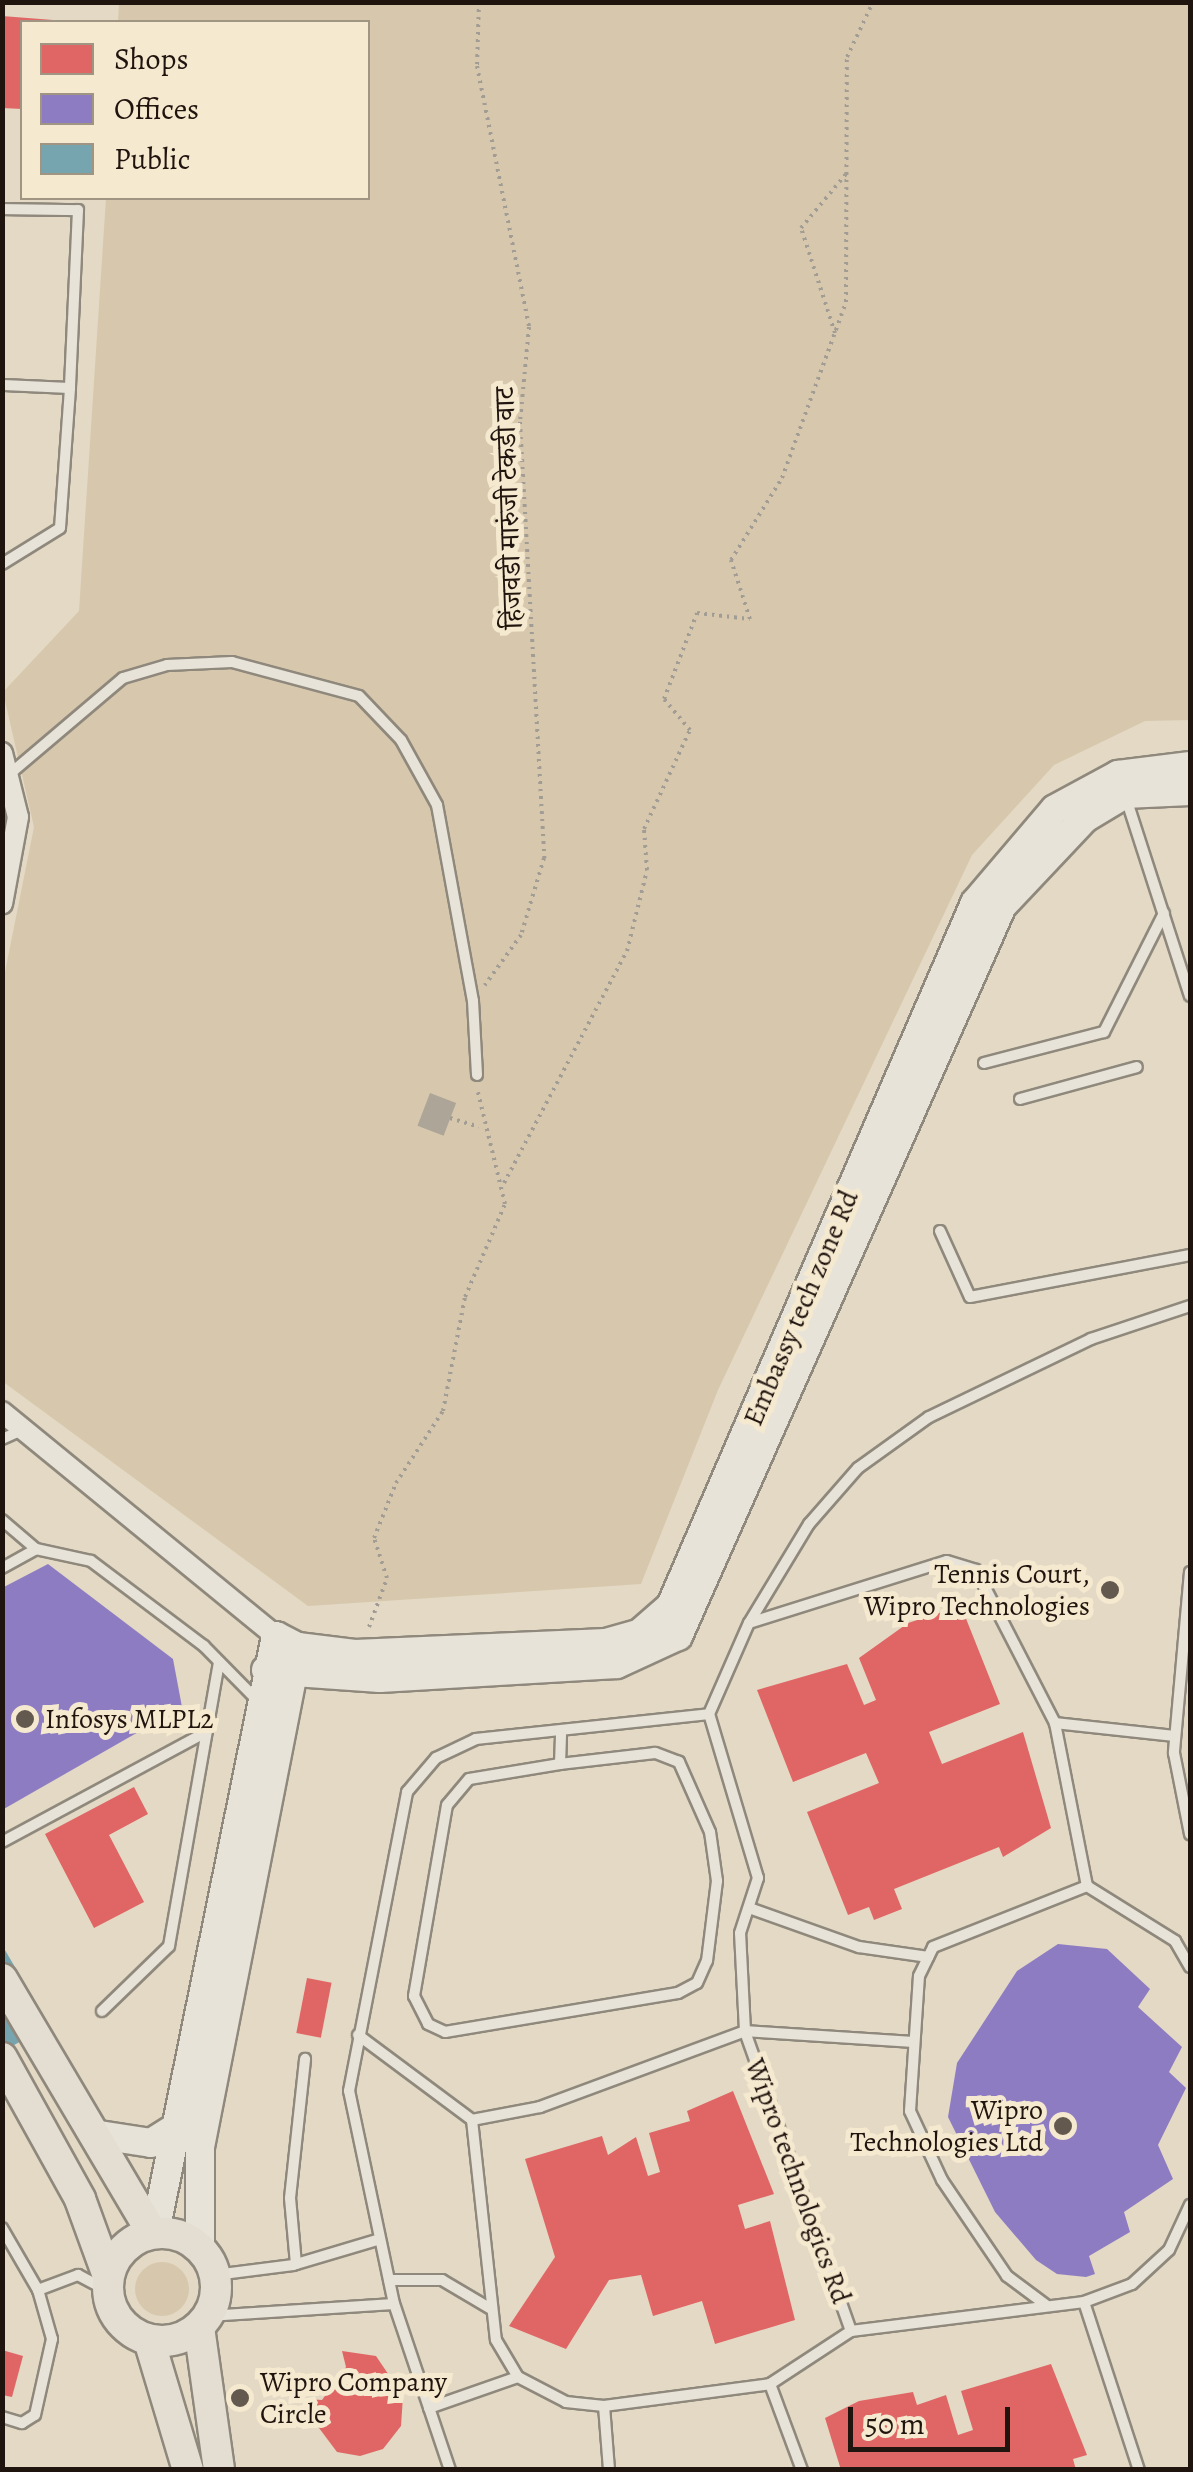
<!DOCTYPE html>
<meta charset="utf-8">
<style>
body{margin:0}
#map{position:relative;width:1193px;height:2472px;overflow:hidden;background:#e3d9c4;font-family:Alegreya,"Noto Serif Devanagari",serif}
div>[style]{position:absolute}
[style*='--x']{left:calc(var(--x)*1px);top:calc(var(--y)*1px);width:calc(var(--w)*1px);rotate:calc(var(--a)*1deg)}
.green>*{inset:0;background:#d7c8ad}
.round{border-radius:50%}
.shops>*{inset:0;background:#e06666;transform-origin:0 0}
.offices>*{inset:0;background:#8e7cc3}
.public>*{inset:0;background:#76a5af}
.building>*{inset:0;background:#ada597;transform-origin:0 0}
.path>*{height:4px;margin-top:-2px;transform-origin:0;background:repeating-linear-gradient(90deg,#a29d94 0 2.5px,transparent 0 7.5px)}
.roads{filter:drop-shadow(2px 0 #8f887c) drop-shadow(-2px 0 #8f887c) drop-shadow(0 2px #8f887c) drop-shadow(0 -2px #8f887c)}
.lane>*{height:10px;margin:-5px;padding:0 5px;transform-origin:5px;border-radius:5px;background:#e8e3d8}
.street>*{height:20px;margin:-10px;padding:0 10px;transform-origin:10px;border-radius:10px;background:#e8e3d8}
.secondary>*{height:28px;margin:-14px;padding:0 14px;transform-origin:14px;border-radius:14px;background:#e8e3d8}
.primary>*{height:30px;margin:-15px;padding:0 15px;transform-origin:15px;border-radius:15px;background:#e4ded2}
.primary>.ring{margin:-15px;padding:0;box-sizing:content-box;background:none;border:30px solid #e4ded2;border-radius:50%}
.dots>*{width:28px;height:28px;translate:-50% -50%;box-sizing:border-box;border:5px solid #f5e9d0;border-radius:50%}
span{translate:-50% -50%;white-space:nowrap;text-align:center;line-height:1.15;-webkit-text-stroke:10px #f5e9d0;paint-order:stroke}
.street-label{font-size:28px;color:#20140e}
.poi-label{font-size:28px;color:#20140e}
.right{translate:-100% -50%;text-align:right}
.left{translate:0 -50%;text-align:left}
.frame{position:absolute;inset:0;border:5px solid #20140e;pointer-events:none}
.legend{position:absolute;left:20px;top:20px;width:350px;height:180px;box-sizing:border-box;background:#f5e9d0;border:2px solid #a09482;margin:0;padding:12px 18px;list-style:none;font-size:30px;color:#20140e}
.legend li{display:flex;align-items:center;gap:20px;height:50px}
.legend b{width:50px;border:2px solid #a09482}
.scale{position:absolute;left:848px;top:2407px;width:162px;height:45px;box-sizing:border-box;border:5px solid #20140e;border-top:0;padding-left:12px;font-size:30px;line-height:35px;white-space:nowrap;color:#20140e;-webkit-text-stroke:8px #f5e9d0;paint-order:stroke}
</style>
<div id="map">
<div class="green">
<div style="clip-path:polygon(119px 3px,1190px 3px,1190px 720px,1145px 721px,1054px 765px,972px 855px,718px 1390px,641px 1584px,308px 1606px,2px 1381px,3px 982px,34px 827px,3px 692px,79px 611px,106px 198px,368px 198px,368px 22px,118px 22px)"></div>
<div class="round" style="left:135px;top:2262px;width:54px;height:54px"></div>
</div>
<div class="shops">
<div style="clip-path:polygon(2px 16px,53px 20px,22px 22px,22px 109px,2px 108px)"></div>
<div style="clip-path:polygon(961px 1606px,1000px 1704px,929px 1732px,942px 1764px,1023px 1732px,1051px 1828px,1003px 1857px,999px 1847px,894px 1889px,902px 1909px,874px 1920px,869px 1907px,848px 1915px,807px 1812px,879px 1783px,866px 1753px,793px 1782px,757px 1690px,847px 1664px,864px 1705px,876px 1700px,859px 1658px,908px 1623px)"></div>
<div style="clip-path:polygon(134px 1787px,148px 1814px,109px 1835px,144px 1902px,94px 1928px,45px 1834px)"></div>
<div style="left:307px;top:1978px;width:25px;height:56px;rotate:11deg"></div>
<div style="clip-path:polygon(733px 2091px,774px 2194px,738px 2205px,745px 2229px,770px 2221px,795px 2320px,715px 2344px,702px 2301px,653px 2316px,641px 2275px,609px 2280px,566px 2349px,509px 2326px,555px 2257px,525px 2159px,602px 2136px,608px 2155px,636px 2137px,648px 2176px,660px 2172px,649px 2133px,690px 2121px,687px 2111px)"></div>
<div style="clip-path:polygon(2px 2350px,23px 2356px,12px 2397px,2px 2395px)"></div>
<div style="clip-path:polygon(342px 2351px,376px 2356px,403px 2396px,401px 2426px,383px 2449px,360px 2456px,337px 2452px,307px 2412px,308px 2399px,322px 2400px,346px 2367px)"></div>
<div style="clip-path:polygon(1051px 2364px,1087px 2455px,1073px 2459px,1076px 2470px,841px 2470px,825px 2418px,859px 2401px,913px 2392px,917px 2405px,946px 2395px,958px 2435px,973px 2430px,961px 2391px)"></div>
</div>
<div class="offices">
<div style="clip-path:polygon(48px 1564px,173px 1659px,182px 1707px,2px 1810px,2px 1588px)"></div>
<div style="clip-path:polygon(1058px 1944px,1107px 1949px,1150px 1989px,1138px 2007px,1182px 2047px,1169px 2072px,1186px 2088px,1158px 2145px,1173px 2179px,1124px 2212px,1130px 2232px,1089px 2256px,1095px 2274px,1086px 2277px,1057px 2274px,1036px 2260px,995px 2212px,948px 2117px,957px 2063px,1017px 1971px)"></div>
</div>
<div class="public">
<div style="clip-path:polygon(2px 1945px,49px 2025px,2px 2052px)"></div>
</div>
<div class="building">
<div style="left:430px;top:1093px;width:28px;height:35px;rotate:21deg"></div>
</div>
<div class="path">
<div style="--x:479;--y:2;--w:64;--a:91.8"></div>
<div style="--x:477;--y:66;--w:266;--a:78.7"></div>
<div style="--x:529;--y:327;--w:95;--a:95.4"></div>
<div style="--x:520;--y:422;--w:437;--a:86.8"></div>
<div style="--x:544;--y:858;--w:80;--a:106.6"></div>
<div style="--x:521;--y:935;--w:62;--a:125.8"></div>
<div style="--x:835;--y:333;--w:110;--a:-107.9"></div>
<div style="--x:801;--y:228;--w:70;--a:-50.2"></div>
<div style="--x:450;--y:1118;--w:30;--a:17"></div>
<div style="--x:504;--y:1183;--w:263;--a:-62.1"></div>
<div style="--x:627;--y:951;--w:83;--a:-76.1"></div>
<div style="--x:647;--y:870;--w:41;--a:-94.2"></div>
<div style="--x:644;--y:829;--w:109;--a:-65.1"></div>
<div style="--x:690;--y:730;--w:40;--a:-130"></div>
<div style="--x:664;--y:699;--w:92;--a:-69"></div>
<div style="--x:697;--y:613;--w:53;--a:6.5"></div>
<div style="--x:750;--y:619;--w:62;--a:-107.9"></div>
<div style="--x:731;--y:560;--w:97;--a:-58.1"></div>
<div style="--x:782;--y:478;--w:187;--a:-70"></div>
<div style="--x:846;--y:302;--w:245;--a:-89.8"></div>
<div style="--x:847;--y:57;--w:61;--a:-64.7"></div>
<div style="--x:369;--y:1627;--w:52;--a:-69.8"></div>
<div style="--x:387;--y:1578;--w:42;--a:-108"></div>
<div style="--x:374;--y:1538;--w:59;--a:-68.2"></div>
<div style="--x:396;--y:1483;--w:86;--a:-56.9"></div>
<div style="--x:443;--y:1411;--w:116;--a:-79.1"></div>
<div style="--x:465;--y:1297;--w:101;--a:-66.7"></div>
<div style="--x:505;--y:1204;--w:115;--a:-103.6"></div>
</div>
<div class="roads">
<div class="lane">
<div style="--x:2;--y:209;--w:76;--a:0.8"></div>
<div style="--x:78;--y:210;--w:178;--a:92.6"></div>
<div style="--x:70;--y:388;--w:68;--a:-177.5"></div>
<div style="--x:2;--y:564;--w:68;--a:-31.8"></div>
<div style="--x:60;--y:528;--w:140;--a:-85.9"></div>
<div style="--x:12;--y:772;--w:145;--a:-40.3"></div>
<div style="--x:123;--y:678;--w:46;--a:-16.5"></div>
<div style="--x:167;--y:665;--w:65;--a:-2.6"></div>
<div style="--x:232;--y:662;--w:131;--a:15"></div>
<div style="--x:359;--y:696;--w:61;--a:46.3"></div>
<div style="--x:401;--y:740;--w:74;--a:61"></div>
<div style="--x:437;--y:805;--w:199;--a:79.6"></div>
<div style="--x:473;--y:1001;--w:74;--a:86.9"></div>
<div style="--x:1125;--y:795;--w:211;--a:72.1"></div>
<div style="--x:984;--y:1063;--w:124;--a:-14.5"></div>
<div style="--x:1104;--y:1032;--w:133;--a:-63.2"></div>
<div style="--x:1020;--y:1099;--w:121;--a:-15.3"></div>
<div style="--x:940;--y:1231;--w:72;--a:65.6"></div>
<div style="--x:970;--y:1297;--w:224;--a:-10.8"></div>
<div style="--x:2;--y:1439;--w:22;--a:-24"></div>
<div style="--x:2;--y:1520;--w:45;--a:40.5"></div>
<div style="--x:2;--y:1568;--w:39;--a:-29"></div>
<div style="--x:36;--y:1549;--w:56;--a:12.3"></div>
<div style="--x:91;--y:1561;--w:141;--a:37"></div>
<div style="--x:204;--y:1646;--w:77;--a:45.5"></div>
<div style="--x:1190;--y:1572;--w:182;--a:95.1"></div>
<div style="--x:1174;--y:1753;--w:83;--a:78.8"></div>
<div style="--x:749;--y:1623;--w:207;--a:-17.4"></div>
<div style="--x:947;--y:1561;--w:30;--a:17"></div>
<div style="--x:976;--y:1570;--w:172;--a:62.7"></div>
<div style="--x:1055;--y:1723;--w:166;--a:78.9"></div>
<div style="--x:1055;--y:1723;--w:120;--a:6.2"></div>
<div style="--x:560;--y:1764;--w:92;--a:170.6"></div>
<div style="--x:469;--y:1779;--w:34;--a:130"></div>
<div style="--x:447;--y:1805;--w:194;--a:99.8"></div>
<div style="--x:414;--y:1996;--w:31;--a:63"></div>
<div style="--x:428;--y:2024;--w:19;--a:25"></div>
<div style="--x:445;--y:2032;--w:236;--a:-9.5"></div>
<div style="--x:678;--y:1993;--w:21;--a:-28"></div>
<div style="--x:697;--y:1983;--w:24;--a:-66"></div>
<div style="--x:707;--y:1961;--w:81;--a:-82.9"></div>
<div style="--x:717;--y:1881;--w:49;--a:-98.1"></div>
<div style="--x:710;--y:1832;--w:77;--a:-113.9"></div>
<div style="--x:679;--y:1762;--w:26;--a:-159"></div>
<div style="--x:655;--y:1753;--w:96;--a:173.4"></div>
<div style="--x:560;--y:1764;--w:29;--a:-88"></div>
<div style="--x:2;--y:1842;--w:232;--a:-28.3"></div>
<div style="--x:752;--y:1909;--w:114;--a:19.6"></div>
<div style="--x:859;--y:1947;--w:70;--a:8.2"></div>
<div style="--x:102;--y:2011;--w:93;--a:-44.1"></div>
<div style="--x:169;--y:1946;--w:287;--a:-80"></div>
<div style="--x:358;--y:2035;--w:142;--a:36.7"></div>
<div style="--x:472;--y:2120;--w:221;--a:83.8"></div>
<div style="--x:496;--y:2340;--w:43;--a:59.3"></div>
<div style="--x:518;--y:2377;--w:54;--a:27.5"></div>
<div style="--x:566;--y:2402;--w:38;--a:6"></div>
<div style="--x:604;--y:2406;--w:64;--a:85.5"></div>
<div style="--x:472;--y:2120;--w:69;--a:-10.8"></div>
<div style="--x:540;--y:2107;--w:219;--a:-20.3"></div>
<div style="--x:745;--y:2031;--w:98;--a:-92.9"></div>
<div style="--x:740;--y:1933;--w:58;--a:-71.9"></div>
<div style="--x:758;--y:1878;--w:171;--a:-106.6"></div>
<div style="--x:2;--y:2228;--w:72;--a:59.9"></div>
<div style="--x:38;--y:2290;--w:43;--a:-20.6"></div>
<div style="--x:78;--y:2275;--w:32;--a:28"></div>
<div style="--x:296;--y:2264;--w:66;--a:-95.2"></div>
<div style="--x:290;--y:2198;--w:140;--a:-83.8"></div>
<div style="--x:215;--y:2275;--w:79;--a:-7.3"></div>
<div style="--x:293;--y:2265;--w:88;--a:-16.6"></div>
<div style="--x:389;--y:2280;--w:53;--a:0"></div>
<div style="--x:442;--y:2280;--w:57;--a:30.6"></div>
<div style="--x:1084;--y:2302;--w:177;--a:71.9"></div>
<div style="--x:1046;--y:2305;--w:49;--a:-143.4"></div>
<div style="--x:1007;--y:2276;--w:116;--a:-124.1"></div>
<div style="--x:942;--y:2180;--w:76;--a:-114.9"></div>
<div style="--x:910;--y:2111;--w:135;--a:-86.2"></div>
<div style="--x:919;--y:1976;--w:32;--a:-64"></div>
<div style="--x:933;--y:1947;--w:166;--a:-21.6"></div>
<div style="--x:1087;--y:1886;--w:104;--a:32"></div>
<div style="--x:1175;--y:1941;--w:30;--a:60"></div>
<div style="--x:208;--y:2316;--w:186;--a:-3.7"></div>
<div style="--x:851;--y:2331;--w:318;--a:-109.5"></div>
<div style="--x:745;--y:2031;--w:168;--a:3.7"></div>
<div style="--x:770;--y:2384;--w:92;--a:69.6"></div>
<div style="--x:604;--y:2406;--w:167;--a:-7.5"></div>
<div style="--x:770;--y:2384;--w:97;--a:-33.2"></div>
<div style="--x:851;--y:2331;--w:235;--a:-7.1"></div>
<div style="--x:1084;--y:2302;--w:51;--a:-20.6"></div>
<div style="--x:1132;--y:2284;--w:50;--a:-42.6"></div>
<div style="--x:1169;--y:2250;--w:50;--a:-65"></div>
<div style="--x:429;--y:2408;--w:94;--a:-19.2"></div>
<div style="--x:2;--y:2417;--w:21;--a:17"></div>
<div style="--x:22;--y:2423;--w:15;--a:-32"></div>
<div style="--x:35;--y:2415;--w:78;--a:-77.4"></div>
<div style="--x:52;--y:2339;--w:51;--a:-105.9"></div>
<div style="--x:450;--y:2470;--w:175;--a:-108.6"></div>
<div style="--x:394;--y:2304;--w:218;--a:-101.9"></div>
<div style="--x:349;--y:2091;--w:305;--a:-79"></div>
<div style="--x:407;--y:1792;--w:45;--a:-49.5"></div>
<div style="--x:436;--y:1758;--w:44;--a:-25.4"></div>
<div style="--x:476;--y:1739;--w:234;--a:-6.1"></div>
<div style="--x:709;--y:1714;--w:99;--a:-66.3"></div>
<div style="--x:749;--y:1623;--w:116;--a:-58.8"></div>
<div style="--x:809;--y:1524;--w:74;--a:-48.8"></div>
<div style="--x:858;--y:1468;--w:87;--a:-35.7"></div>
<div style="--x:929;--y:1417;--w:180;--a:-25.7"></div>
<div style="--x:1091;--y:1339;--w:104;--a:-18.4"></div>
</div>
<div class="street">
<div style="--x:2;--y:753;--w:66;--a:76"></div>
<div style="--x:18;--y:817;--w:88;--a:100.4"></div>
<div style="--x:2;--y:1412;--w:354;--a:39.3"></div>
</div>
<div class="secondary">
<div style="--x:298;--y:1647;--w:57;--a:7"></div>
<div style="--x:355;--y:1654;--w:251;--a:-2.5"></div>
<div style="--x:606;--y:1643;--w:35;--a:-16"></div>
<div style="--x:640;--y:1633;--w:41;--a:-41.1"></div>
<div style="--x:671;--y:1606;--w:766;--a:-66.61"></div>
<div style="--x:975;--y:903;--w:123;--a:-49.6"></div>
<div style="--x:1055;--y:809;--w:72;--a:-28.4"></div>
<div style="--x:1118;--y:775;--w:73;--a:-7.1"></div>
<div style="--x:266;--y:1670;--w:114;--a:4"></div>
<div style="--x:380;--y:1678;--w:237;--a:-3.4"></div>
<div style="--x:617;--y:1664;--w:67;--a:-24.7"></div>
<div style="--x:678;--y:1636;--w:799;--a:-66.07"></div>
<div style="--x:1002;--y:906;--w:121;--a:-46.7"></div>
<div style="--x:1085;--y:818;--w:47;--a:-31"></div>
<div style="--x:1125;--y:794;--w:65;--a:-2.6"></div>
<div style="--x:93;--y:2134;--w:59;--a:8.8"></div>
<div style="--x:151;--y:2143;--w:36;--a:-32"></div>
<div style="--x:155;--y:2232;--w:608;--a:-78.52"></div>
<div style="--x:276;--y:1636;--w:25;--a:27"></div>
<div style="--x:298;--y:1647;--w:510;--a:101.09"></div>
<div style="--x:200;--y:2147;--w:101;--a:90"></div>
</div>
<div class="primary">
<div style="--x:2;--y:1979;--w:295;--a:59.4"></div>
<div style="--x:2;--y:2058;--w:161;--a:61"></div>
<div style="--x:80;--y:2199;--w:82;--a:70"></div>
<div class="ring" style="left:108px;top:2233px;width:78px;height:78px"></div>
<div style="--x:199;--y:2327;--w:144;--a:82"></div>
<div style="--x:149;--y:2340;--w:136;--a:73.3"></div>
</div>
</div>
<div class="dots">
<div style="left:1110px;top:1590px;background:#64594e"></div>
<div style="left:25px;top:1719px;background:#64594e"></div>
<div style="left:1063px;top:2126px;background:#64594e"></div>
<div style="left:240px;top:2398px;background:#64594e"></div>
</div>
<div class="street-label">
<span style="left:509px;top:508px;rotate:-92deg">हिंजवडी मारुंजी टेकडी वाट</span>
<span style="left:801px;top:1308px;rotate:-67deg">Embassy tech zone Rd</span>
<span style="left:798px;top:2181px;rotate:70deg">Wipro technologics Rd</span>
</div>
<div class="poi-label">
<span class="right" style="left:1090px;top:1590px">Tennis Court,<br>Wipro Technologies</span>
<span class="left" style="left:45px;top:1719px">Infosys MLPL2</span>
<span class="right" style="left:1043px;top:2126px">Wipro<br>Technologies Ltd</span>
<span class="left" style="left:260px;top:2398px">Wipro Company<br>Circle</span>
</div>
<div class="frame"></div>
<ul class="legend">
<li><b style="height:28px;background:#e06666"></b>Shops</li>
<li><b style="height:28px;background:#8e7cc3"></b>Offices</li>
<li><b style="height:28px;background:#76a5af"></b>Public</li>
</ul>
<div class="scale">50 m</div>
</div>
